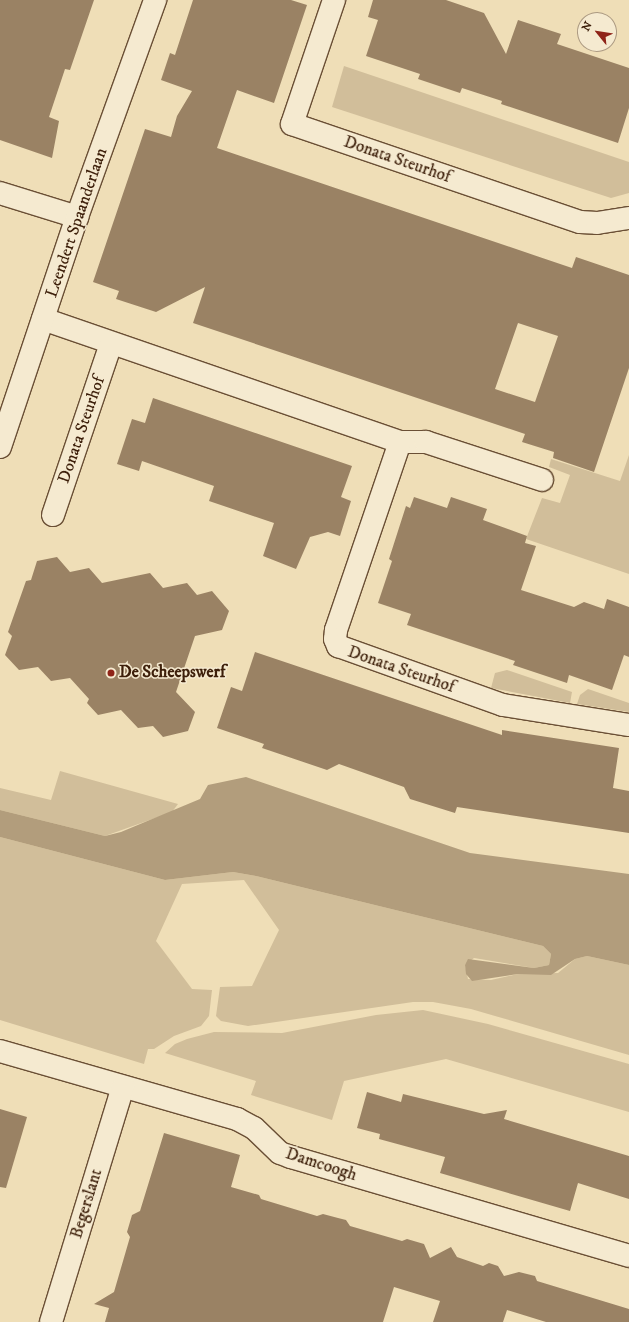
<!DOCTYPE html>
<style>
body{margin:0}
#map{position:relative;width:629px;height:1322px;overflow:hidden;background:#efdeb7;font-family:"IM FELL DW Pica",serif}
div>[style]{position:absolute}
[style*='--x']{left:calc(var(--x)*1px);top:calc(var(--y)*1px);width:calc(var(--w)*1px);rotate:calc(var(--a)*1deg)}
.green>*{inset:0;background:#d1be9a}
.water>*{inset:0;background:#b29d7c}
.building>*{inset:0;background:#9a8264}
.roads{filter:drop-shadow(1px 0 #6a4f35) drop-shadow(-1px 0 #6a4f35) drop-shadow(0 1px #6a4f35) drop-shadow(0 -1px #6a4f35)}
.minor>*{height:22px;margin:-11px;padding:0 11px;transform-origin:11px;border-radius:11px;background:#f5ead0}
.dots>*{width:11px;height:11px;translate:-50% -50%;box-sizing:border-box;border:2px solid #f5ead0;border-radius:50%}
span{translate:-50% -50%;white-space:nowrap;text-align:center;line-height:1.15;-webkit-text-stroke:3px #f5ead0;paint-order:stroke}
.street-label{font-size:17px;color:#3d1f0a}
.poi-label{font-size:17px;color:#3d1f0a;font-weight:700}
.left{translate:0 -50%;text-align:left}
.north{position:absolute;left:577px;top:12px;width:40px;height:40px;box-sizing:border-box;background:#f5ead0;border:1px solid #ab9981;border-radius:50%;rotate:300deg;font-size:11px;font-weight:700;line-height:16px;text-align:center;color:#3d1f0a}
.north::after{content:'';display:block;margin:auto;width:14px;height:18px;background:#8f2418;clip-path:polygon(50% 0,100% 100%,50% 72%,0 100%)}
</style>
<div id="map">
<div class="green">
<div style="clip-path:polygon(344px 66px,629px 162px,629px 193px,611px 198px,332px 107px)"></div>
<div style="clip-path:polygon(629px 455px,629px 574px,526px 539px,542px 498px,560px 503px,570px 475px,549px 467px,551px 459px,620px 481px)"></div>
<div style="clip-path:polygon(507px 670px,572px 692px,570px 703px,491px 688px,495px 673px)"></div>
<div style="clip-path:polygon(588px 689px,629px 703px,629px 712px,577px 704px,580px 695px)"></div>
<div style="clip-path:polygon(60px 771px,178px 804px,172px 812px,105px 836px,0 810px,0 788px,51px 800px)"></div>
<div style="clip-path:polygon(0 837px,165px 880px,233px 872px,256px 876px,543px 946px,551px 954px,549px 965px,534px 968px,474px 958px,465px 965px,468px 979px,491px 980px,518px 974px,558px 973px,575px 959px,587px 956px,629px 965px,629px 1055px,471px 1009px,433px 1002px,413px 1002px,248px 1026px,221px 1021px,216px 1016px,220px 987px,252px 986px,279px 930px,244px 880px,182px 884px,156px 941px,192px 989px,212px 990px,209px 1016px,201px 1026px,174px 1036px,154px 1049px,148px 1049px,144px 1064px,0 1020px)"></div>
<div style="clip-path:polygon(423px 1010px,488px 1024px,629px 1064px,629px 1112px,446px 1059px,344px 1081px,332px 1120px,251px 1095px,256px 1081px,165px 1053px,175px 1044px,187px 1039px,214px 1032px,282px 1033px,376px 1015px)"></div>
</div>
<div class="water">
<div style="clip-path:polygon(246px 777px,470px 853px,629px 874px,629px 965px,587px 956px,575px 959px,551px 975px,518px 974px,472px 981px,466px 974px,465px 965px,468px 959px,534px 968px,549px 965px,551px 954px,543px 946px,256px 876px,233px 872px,165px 880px,0 837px,0 810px,105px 836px,121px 832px,200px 799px,208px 785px)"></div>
</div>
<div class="building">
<div style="clip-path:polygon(0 0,94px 0,70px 70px,65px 69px,49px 117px,59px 121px,52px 158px,0 140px)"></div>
<div style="clip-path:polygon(evenodd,193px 0,291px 0,307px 5px,274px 103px,237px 90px,217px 148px,572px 268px,576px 257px,629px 275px,629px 368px,594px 472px,553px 458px,554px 452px,522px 442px,525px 434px,193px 323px,205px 287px,156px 312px,116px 299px,119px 291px,93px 282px,145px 129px,171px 137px,177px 116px,192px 91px,161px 80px,170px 53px,175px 55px,193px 0,518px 323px,558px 336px,535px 402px,495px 389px,518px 323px)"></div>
<div style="clip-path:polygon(373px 0,446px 0,484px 13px,506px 54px,518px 20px,561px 34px,557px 44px,629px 68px,629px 108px,618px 143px,501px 104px,502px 101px,462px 88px,460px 93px,418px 79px,420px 74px,366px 56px,378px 20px,368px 17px)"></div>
<div style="clip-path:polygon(153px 398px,352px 466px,341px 497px,351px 501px,340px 536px,328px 532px,310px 537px,296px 569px,263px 556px,274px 523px,209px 501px,214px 486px,142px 461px,139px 471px,117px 464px,132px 419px,145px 423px)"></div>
<div style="clip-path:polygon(414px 497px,447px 508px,451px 497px,487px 509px,483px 520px,527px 536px,525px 543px,536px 546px,521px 590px,574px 607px,584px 602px,604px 609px,607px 599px,629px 607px,629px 657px,624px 655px,612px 690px,569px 675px,567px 683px,513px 665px,515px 661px,407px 625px,411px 614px,378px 603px,392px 561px,389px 559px,406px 506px,410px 508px)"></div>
<div style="clip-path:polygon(57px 557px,70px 572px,89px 568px,102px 583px,150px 573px,163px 588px,187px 583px,197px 595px,212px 591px,229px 611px,222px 630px,195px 636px,176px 692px,195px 712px,188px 731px,163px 737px,153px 726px,138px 728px,121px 710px,98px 715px,87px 703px,89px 699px,70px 678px,51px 681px,38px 667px,19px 670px,5px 655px,12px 636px,8px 632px,26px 581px,31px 580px,37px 561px)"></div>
<div style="clip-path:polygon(255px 652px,502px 735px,502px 730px,619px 748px,613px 788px,629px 791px,629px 833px,457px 807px,455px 813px,410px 799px,404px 787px,339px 764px,327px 770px,262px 748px,264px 744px,217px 728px,231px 687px,242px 691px)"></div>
<div style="clip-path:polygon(367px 1092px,401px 1102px,403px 1094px,484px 1114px,507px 1110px,504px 1119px,629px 1156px,629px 1199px,578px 1183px,570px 1211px,440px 1173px,445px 1157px,379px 1139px,380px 1134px,357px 1128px)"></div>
<div style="clip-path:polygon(0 1109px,27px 1117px,6px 1188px,0 1187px)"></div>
<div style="clip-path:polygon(164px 1133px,240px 1155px,231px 1187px,259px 1195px,261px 1199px,317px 1216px,323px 1214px,338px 1218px,346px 1220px,350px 1226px,402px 1241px,407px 1239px,424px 1244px,430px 1258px,451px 1247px,457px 1257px,483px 1266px,489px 1263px,498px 1266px,504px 1276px,519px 1272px,535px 1276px,537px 1281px,629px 1309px,629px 1322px,546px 1322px,507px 1310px,503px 1322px,433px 1322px,440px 1301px,394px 1287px,383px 1322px,105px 1322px,109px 1308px,94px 1304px,114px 1292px,130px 1237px,127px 1232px,132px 1215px,140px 1211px)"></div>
</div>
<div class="roads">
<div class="minor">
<div style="--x:334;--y:0;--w:131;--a:108.7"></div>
<div style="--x:292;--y:124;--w:304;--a:18.8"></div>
<div style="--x:580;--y:222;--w:17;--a:3"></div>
<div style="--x:597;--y:223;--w:32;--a:-9"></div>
<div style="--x:0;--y:193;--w:81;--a:17.3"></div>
<div style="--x:43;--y:319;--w:378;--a:19"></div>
<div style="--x:400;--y:442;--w:26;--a:0"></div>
<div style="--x:426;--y:442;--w:122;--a:18.1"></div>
<div style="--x:400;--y:442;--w:199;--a:108.8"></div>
<div style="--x:336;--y:630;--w:9;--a:96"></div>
<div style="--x:335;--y:639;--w:8;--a:67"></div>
<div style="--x:338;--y:646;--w:175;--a:19.7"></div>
<div style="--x:503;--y:705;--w:128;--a:9"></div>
<div style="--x:0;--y:447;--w:243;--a:-71.5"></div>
<div style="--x:77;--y:217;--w:231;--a:-70.2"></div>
<div style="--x:53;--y:515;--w:181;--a:-71.3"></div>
<div style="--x:0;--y:1051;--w:247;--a:16"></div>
<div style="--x:237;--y:1119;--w:19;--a:28"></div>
<div style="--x:254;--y:1128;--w:36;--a:44"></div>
<div style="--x:280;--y:1153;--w:12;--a:20"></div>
<div style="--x:291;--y:1157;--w:352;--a:16.3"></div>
<div style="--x:51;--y:1322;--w:246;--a:-73"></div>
</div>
</div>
<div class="dots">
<div style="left:111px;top:673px;background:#8f2418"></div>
</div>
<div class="street-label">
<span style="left:397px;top:160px;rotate:19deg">Donata Steurhof</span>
<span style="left:77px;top:223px;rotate:-71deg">Leendert Spaanderlaan</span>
<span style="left:82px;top:430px;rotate:-71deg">Donata Steurhof</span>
<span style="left:401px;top:670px;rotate:19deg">Donata Steurhof</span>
<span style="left:321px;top:1165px;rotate:18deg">Damcoogh</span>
<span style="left:87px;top:1204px;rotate:-73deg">Begerslant</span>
</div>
<div class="poi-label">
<span class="left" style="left:119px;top:673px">De Scheepswerf</span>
</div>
<div class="north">N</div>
</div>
